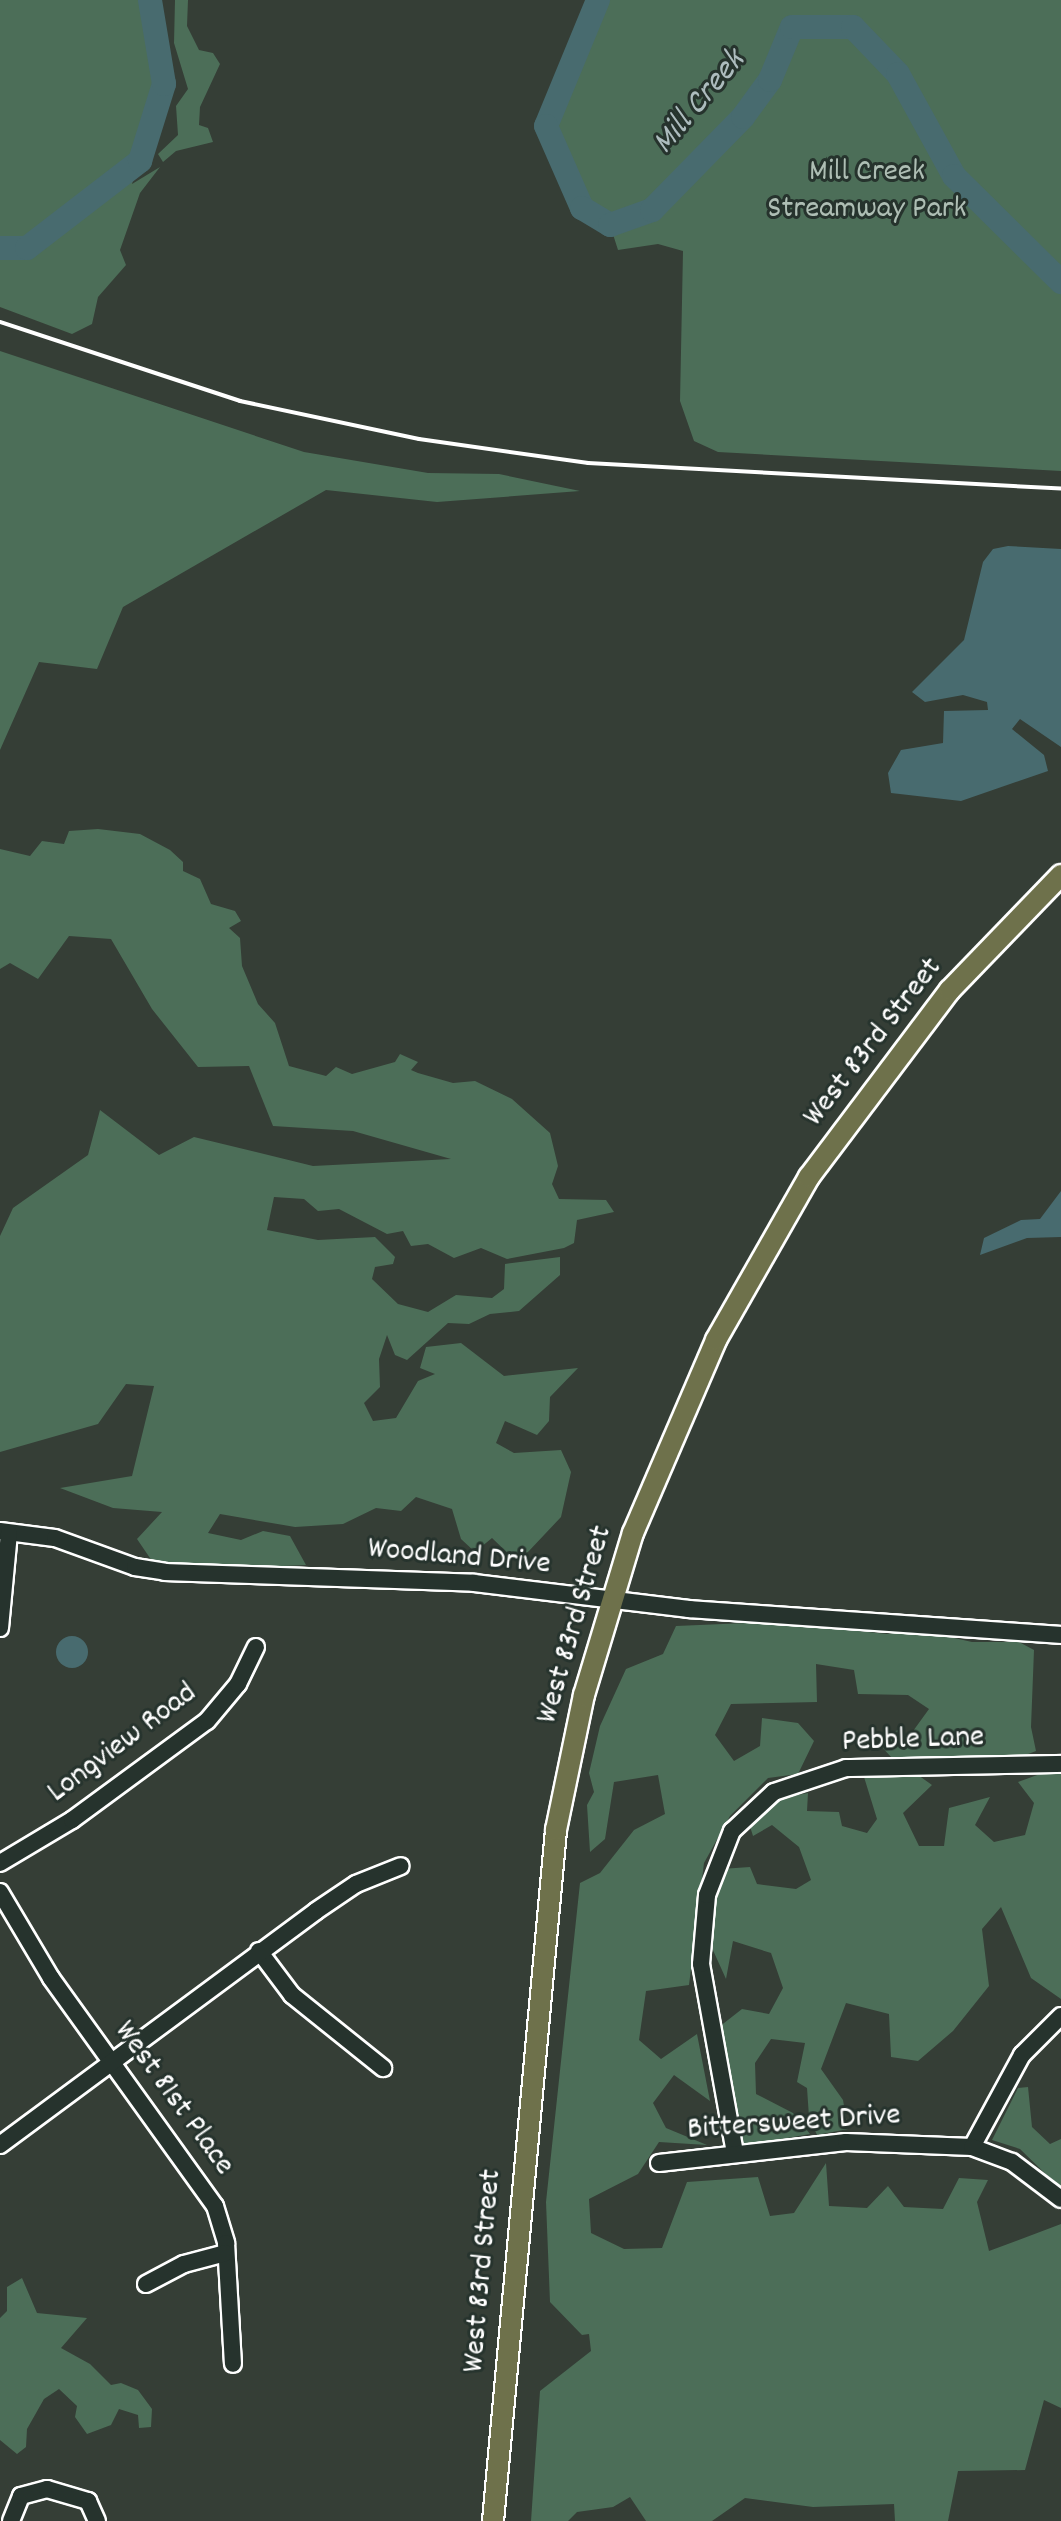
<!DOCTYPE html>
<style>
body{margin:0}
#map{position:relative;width:1061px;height:2521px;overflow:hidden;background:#353e36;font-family:Dekko,sans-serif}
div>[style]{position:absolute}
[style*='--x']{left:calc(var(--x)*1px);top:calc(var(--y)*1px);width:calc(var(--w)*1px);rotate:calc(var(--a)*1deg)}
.green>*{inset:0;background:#4c6e58}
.water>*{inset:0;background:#486b6f}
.round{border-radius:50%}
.river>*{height:24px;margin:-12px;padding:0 12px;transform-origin:12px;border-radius:12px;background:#486b6f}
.roads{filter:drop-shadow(2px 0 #fff) drop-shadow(-2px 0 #fff) drop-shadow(0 2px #fff) drop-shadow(0 -2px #fff)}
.minor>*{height:16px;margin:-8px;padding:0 8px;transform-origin:8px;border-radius:8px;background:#26332d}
.major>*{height:20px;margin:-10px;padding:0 10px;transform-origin:10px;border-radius:10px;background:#6e714b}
.rail>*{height:4px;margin:-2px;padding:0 2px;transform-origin:2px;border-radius:2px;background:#fff}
span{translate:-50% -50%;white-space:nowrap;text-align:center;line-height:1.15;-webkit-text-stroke:6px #26332d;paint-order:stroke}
.park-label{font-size:32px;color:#aebeb4}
.street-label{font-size:32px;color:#fff}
.water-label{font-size:34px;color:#adbcbe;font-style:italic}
</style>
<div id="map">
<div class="green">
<div style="clip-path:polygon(0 0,150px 0,164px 84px,132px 184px,160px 167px,140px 193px,120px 250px,126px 265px,98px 297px,92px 324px,72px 334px,0 307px)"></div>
<div style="clip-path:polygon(175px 0,188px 0,187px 26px,199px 50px,213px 53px,220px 64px,200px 107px,199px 125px,208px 128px,213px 142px,176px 151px,163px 162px,158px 154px,178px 135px,176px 106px,188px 89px,174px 43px)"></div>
<div style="clip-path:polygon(598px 0,1061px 0,1061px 471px,718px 452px,694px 441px,680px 401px,683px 251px,658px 244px,618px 250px,610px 225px,582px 208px,546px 126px)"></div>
<div style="clip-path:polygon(0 351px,304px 452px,428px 473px,499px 474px,580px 491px,437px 502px,326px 490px,123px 607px,97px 669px,39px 662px,0 750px)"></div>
<div style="clip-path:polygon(98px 829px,140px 834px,170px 850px,183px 862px,183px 871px,200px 879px,211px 904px,235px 911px,241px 921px,229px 928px,240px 938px,242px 966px,258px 1004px,275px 1023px,289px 1066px,326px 1076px,336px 1067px,352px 1074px,395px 1062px,400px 1054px,418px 1062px,411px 1070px,418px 1073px,453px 1083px,475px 1081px,512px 1099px,550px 1133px,558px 1166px,552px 1184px,559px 1199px,606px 1200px,614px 1212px,577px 1220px,574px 1243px,564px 1248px,507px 1259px,481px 1248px,454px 1258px,428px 1244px,411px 1246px,403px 1231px,387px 1234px,339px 1209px,318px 1211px,304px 1199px,274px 1197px,267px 1230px,318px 1240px,375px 1237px,395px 1257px,393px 1264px,375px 1267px,372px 1279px,398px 1304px,428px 1312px,456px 1295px,492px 1298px,504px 1289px,505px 1264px,560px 1257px,560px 1275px,519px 1311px,490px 1314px,469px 1324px,448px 1323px,407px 1360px,395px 1355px,387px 1335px,379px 1359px,380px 1387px,364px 1403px,373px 1421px,396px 1418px,418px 1381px,435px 1374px,420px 1368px,426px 1347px,461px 1343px,504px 1376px,578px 1368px,550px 1397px,549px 1421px,537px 1435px,505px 1421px,496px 1443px,514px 1453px,561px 1450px,571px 1472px,561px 1517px,528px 1552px,513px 1558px,492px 1538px,475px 1552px,461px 1539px,452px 1509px,416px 1497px,401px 1511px,376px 1508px,343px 1524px,295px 1527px,220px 1514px,208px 1533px,241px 1540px,263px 1531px,290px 1536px,306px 1565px,214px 1569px,152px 1561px,137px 1539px,162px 1512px,113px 1508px,60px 1488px,132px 1476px,154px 1386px,126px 1384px,98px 1424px,0 1452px,0 1236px,13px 1208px,88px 1155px,100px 1110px,159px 1155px,194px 1137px,313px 1166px,451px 1159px,353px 1131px,273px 1126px,249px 1066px,198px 1067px,152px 1009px,111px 939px,69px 936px,38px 979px,10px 963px,0 969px,0 849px,30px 856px,42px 841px,64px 844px,69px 831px)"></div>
<div style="clip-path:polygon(773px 1622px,887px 1634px,919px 1630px,972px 1642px,1019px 1642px,1034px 1650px,1031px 1727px,1036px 1751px,1010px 1761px,892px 1758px,878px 1743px,899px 1729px,908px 1738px,929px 1709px,908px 1695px,858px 1694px,854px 1670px,816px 1664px,817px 1702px,731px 1704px,715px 1735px,734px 1761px,760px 1746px,762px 1718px,798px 1723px,814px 1741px,798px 1774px,768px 1778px,730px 1816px,704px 1863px,689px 1985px,646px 1991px,639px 2040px,661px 2059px,697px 2034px,710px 2101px,674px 2075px,653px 2103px,666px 2128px,707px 2145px,659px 2142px,638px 2174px,589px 2199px,591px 2233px,624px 2249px,662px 2248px,687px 2182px,758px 2177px,770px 2216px,794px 2213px,826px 2163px,829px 2206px,867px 2208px,888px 2186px,904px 2207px,943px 2209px,959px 2178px,988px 2180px,977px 2202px,989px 2251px,1061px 2224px,1061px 2408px,1044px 2400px,1025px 2470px,958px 2471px,948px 2521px,895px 2521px,894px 2504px,813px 2507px,745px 2498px,712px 2521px,646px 2521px,630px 2497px,613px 2507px,577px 2512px,568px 2521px,531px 2521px,540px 2391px,591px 2351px,589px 2334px,582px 2335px,550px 2302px,546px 2202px,580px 1883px,600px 1873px,634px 1830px,665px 1814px,658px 1775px,614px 1782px,605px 1839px,590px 1852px,587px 1805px,594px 1792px,589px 1773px,600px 1726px,626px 1669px,663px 1654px,676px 1626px)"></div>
<div style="clip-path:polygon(1051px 1770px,1061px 1774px,1061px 1999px,1031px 1978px,1001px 1907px,982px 1929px,989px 1986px,953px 2031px,918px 2061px,891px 2057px,889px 2014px,846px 2003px,821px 2069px,843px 2100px,848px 2129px,817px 2135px,809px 2117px,807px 2088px,797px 2082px,805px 2043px,771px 2039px,755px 2063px,756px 2094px,793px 2113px,810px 2134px,743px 2146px,738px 2117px,730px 2105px,719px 2027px,742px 2009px,769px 2014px,783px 1988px,771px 1953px,733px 1941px,726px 1979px,712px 1948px,714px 1898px,721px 1869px,750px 1867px,757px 1884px,796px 1889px,811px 1880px,799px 1847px,772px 1825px,753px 1836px,748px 1820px,782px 1798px,808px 1793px,807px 1811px,839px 1812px,842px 1826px,867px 1833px,877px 1819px,864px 1777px,918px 1775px,932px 1785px,903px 1813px,919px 1846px,944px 1846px,949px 1808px,990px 1797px,975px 1825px,994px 1842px,1025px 1835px,1034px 1803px,1018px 1782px)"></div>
<div style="clip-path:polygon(1028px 2087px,1032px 2127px,1050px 2144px,1061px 2139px,1061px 2189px,1020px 2149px,992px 2140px,1018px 2088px)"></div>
<div style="clip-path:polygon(22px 2278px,37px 2313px,87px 2318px,61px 2348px,90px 2364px,111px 2385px,121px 2383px,138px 2390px,152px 2409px,151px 2427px,139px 2428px,138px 2415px,119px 2409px,111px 2425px,87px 2434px,75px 2417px,77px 2406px,59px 2389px,44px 2399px,27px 2429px,26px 2447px,17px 2454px,0 2440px,0 2318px,7px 2311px,7px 2287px)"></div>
</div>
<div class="water">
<div style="clip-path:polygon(1008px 546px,1061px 549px,1061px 747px,1020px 719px,1012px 729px,1044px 755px,1048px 771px,961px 801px,891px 793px,888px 773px,901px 750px,943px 743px,944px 711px,988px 710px,987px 702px,963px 695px,925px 702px,912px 692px,964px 640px,983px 562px,993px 549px)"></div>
<div style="clip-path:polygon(1061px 1191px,1061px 1237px,1027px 1238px,980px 1255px,984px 1238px,1021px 1220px,1040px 1219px)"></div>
<div class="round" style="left:56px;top:1636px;width:32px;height:32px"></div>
</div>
<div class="river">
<div style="--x:598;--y:0;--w:136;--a:112.4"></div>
<div style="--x:546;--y:126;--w:90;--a:66.3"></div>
<div style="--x:582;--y:208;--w:33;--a:31"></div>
<div style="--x:610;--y:225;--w:45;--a:-19.7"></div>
<div style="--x:652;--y:210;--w:130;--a:-45.6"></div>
<div style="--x:743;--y:117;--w:46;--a:-53.9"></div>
<div style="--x:770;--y:80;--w:57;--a:-67.5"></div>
<div style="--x:792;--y:27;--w:61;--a:0"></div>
<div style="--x:853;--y:27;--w:65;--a:46.2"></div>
<div style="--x:898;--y:74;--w:116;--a:61.2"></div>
<div style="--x:954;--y:176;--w:151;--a:44.7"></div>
<div style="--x:0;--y:248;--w:27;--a:0"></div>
<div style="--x:27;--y:248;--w:143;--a:-37.6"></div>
<div style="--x:140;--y:161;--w:81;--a:-72.7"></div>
<div style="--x:164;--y:84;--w:85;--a:-99.5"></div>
</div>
<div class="roads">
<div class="minor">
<div style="--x:0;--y:1531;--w:55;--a:7.3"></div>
<div style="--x:55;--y:1538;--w:85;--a:19.9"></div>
<div style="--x:135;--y:1567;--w:30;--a:9"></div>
<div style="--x:165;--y:1572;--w:309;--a:2"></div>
<div style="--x:474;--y:1583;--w:217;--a:6.9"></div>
<div style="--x:689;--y:1609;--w:373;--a:4"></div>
<div style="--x:0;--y:1628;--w:95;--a:-84.6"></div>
<div style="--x:0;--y:1863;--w:84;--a:-30.8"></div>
<div style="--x:72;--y:1820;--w:167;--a:-36.3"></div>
<div style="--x:207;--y:1721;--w:48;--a:-50"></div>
<div style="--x:238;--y:1684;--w:41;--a:-64.1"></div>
<div style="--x:0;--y:1892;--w:100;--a:59.3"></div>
<div style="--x:51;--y:1978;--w:281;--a:54.3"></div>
<div style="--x:215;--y:2206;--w:39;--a:73"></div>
<div style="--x:226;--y:2243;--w:121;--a:86.7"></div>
<div style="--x:259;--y:1951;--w:55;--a:53.1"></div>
<div style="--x:292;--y:1995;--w:117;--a:38.7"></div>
<div style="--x:0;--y:2145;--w:393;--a:-36.5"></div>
<div style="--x:316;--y:1911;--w:48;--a:-34"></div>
<div style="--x:356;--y:1884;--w:48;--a:-21.8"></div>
<div style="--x:972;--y:2147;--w:105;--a:-61.5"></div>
<div style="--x:1022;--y:2055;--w:55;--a:-45"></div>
<div style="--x:735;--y:2153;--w:192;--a:-100.2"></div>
<div style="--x:701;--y:1964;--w:69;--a:-85"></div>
<div style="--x:707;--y:1895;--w:69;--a:-68.7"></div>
<div style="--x:732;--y:1831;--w:57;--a:-42.9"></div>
<div style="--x:774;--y:1792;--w:76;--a:-18.4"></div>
<div style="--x:846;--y:1768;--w:215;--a:-1.1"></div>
<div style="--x:659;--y:2163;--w:188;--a:-6.4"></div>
<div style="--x:846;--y:2142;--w:126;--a:2.3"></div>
<div style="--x:972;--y:2147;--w:43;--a:20.6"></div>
<div style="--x:1012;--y:2162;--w:61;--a:37.1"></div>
<div style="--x:146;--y:2284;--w:43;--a:-27.8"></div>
<div style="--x:184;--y:2264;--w:43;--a:-14.7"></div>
<div style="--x:11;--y:2521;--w:27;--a:-68"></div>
<div style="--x:21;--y:2496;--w:27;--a:-15"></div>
<div style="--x:47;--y:2489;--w:43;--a:16.3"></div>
<div style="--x:88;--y:2501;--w:22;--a:66"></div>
</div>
<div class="major">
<div style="--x:493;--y:2521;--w:694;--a:-84.79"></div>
<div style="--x:556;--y:1830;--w:138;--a:-78.3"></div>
<div style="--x:584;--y:1695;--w:169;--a:-73.2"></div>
<div style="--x:633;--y:1533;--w:210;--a:-66.7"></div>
<div style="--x:716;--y:1340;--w:188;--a:-60.3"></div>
<div style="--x:809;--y:1177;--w:234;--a:-53"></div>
<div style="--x:950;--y:990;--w:160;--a:-46"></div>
</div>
</div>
<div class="rail">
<div style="--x:0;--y:322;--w:253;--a:18.2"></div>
<div style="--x:240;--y:401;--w:183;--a:12"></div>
<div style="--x:419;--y:439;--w:171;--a:8.1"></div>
<div style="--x:588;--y:463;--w:474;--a:3.1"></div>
</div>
<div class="park-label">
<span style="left:867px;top:192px">Mill Creek<br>Streamway Park</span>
</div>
<div class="street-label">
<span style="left:874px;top:1043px;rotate:-52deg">West 83rd Street</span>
<span style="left:459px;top:1558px;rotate:5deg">Woodland Drive</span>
<span style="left:576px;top:1625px;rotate:-74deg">West 83rd Street</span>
<span style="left:913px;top:1741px;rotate:-2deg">Pebble Lane</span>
<span style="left:123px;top:1744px;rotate:-37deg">Longview Road</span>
<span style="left:173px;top:2099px;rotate:54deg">West 81st Place</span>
<span style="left:794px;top:2124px;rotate:-4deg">Bittersweet Drive</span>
<span style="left:484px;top:2271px;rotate:-85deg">West 83rd Street</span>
</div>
<div class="water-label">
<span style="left:700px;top:103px;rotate:-50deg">Mill Creek</span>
</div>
</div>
